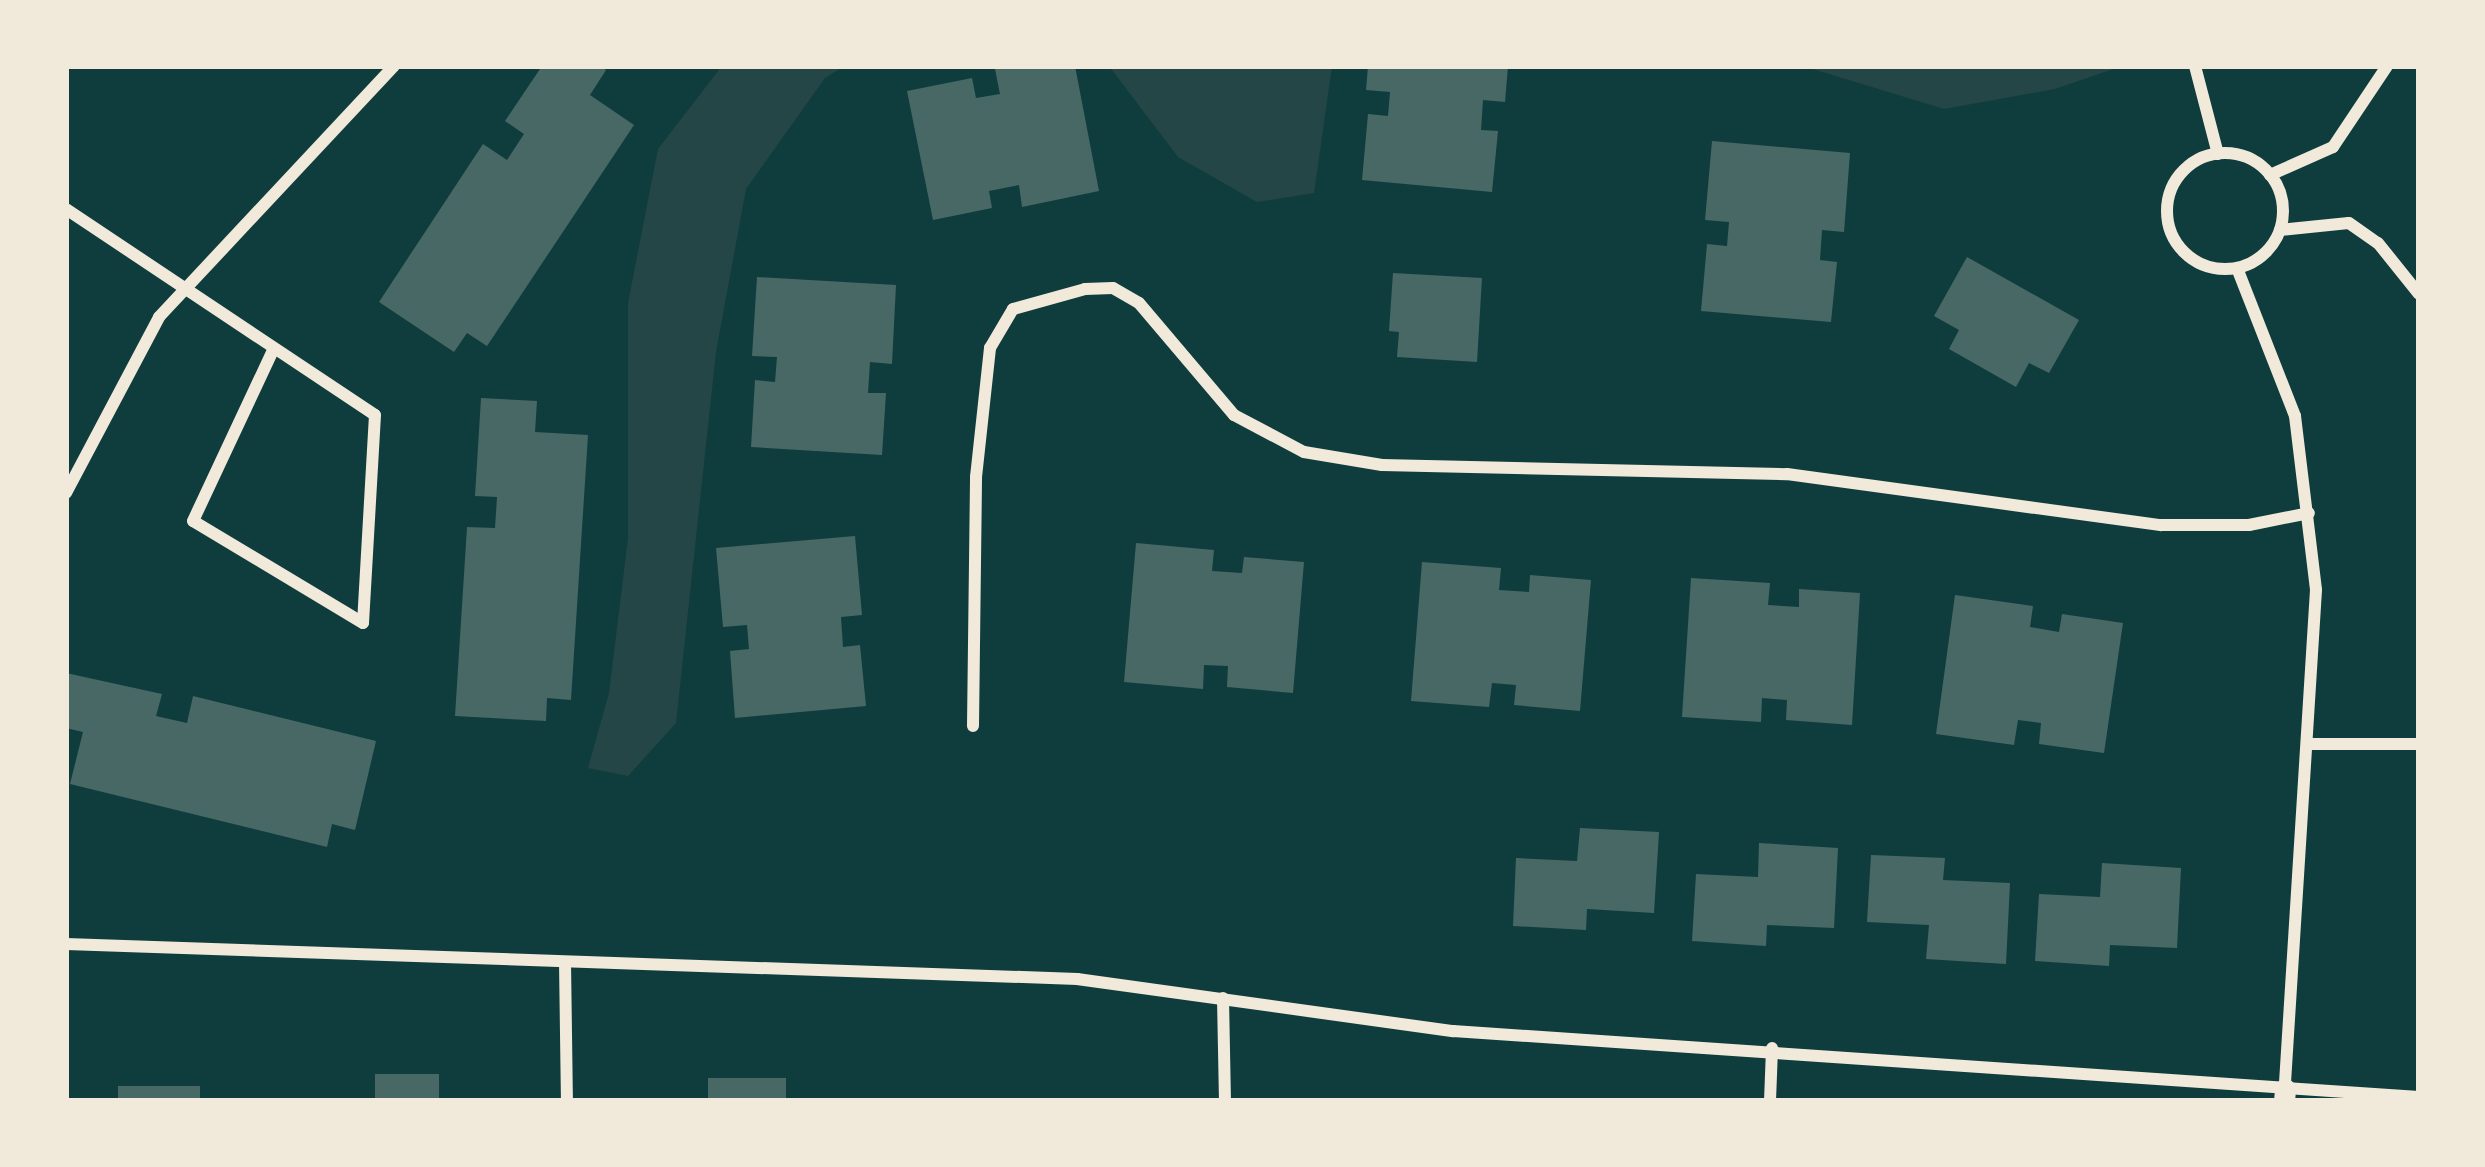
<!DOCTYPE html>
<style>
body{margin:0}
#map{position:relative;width:2485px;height:1167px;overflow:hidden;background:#0f3d3e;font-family:Raleway,sans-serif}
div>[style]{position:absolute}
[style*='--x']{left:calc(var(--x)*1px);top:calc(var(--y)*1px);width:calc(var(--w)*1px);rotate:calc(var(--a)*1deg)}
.green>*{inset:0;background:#244646}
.building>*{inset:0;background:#486865;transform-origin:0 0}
.minor>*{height:12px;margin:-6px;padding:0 6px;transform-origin:6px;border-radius:6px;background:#f1e9da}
.minor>.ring{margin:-6px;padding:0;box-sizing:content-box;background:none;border:12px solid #f1e9da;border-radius:50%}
.tertiary>*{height:21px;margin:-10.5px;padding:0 10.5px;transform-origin:10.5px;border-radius:10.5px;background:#f1e9da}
span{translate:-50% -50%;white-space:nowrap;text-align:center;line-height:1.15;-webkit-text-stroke:9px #f1e9da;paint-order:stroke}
.frame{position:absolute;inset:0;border:69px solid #f1e9da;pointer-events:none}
</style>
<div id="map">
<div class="green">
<div style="clip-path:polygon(722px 66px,844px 66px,825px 78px,746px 189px,716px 352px,676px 723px,628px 776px,588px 768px,609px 693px,628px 538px,628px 303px,658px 149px)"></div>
<div style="clip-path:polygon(1109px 66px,1332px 66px,1314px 193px,1257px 202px,1178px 157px)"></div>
<div style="clip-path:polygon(1803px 66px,2122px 66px,2055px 89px,1944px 109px)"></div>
</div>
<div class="building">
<div style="clip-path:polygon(542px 66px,600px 66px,606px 70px,590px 95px,634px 125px,487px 346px,467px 333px,454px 352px,379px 302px,483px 144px,507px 160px,524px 134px,505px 121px)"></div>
<div style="clip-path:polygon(1075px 66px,1099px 191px,1022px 207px,1019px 185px,989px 191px,992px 208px,933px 220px,907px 91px,972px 78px,976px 98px,1000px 94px,995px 69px)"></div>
<div style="clip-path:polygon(1368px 66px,1508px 66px,1505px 102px,1483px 100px,1481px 130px,1498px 131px,1492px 192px,1362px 180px,1368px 114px,1388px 116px,1390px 92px,1366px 90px)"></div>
<div style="clip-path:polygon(1712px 141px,1850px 153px,1844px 232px,1822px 230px,1820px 260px,1837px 262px,1831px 322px,1701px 311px,1707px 244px,1727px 246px,1729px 222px,1705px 220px)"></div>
<div style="clip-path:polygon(1967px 257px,2079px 320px,2049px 373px,2029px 363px,2016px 387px,1949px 349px,1959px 330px,1934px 316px)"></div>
<div style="clip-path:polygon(1393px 273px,1482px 278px,1477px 362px,1397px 357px,1399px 332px,1389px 331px)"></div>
<div style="clip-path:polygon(757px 277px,896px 285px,892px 364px,870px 362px,868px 393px,886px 393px,882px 455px,751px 447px,755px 380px,775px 382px,777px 357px,752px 356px)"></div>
<div style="clip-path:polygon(481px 398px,537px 401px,535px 432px,588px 435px,571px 700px,547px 698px,546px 721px,455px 716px,467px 527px,495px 528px,497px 497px,475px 496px)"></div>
<div style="clip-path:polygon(855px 536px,862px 615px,841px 617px,843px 647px,860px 645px,866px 706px,735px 718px,730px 651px,749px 649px,747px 625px,723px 627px,716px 548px)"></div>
<div style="clip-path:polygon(1136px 543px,1214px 550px,1212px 571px,1242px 573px,1244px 557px,1304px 562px,1293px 693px,1227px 687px,1228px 666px,1204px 665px,1203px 689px,1124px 682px)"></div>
<div style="clip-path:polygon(1422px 562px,1501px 568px,1499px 590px,1529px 592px,1530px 575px,1591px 580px,1580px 711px,1514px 705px,1516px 685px,1492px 683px,1489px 707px,1411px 701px)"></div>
<div style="clip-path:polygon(1691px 578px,1770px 583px,1768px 605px,1799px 607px,1799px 589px,1860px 593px,1852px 725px,1786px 720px,1787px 700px,1762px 698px,1761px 722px,1682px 717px)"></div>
<div style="clip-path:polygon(1955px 595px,2033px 606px,2030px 627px,2059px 632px,2062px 614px,2123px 623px,2104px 753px,2039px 744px,2041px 723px,2018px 720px,2014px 745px,1936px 734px)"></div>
<div style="clip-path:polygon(66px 673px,162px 694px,156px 716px,187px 723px,193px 696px,376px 741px,355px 830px,332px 824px,327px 847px,70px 784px,83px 732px,66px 728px)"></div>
<div style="clip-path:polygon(1580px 828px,1659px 832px,1654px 913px,1587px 909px,1586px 930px,1513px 926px,1516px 858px,1577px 861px)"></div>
<div style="clip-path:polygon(1759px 843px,1838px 848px,1834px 928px,1767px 925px,1766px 946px,1692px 941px,1696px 874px,1758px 877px)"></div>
<div style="clip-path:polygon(1871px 855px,1945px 858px,1943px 880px,2010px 883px,2006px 964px,1926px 959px,1929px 925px,1867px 922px)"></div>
<div style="clip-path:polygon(2102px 863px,2181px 868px,2177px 948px,2110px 945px,2109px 966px,2035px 961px,2039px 894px,2100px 897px)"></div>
<div style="left:439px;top:1074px;width:27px;height:64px;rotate:90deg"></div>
<div style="left:786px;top:1078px;width:23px;height:78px;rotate:90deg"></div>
<div style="left:118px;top:1086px;width:82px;height:15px"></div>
</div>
<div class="minor">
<div style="--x:2195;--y:66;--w:91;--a:75.4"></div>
<div class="ring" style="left:2167px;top:153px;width:104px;height:104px"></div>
<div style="--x:2270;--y:175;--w:69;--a:-24"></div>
<div style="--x:2333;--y:147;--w:97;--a:-56.3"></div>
<div style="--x:66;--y:209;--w:371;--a:33.7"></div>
<div style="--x:375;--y:415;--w:208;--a:93.3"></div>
<div style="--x:363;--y:623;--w:198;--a:-149"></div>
<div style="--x:193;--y:521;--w:189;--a:-64.9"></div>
<div style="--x:2280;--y:230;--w:69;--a:-5.8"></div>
<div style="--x:2349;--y:223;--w:35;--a:35"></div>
<div style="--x:2378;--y:243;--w:65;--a:51.2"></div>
<div style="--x:2237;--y:268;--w:159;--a:68.6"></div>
<div style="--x:2295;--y:416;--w:175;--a:83.1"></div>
<div style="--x:2316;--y:590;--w:500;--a:93.6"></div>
<div style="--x:66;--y:493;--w:199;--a:-62.1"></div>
<div style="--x:159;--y:317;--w:344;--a:-46.9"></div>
<div style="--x:973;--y:726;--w:249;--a:-89.3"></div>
<div style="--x:976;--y:477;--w:130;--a:-83.8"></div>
<div style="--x:990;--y:348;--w:45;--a:-59.5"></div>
<div style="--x:1013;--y:309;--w:75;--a:-15.5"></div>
<div style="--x:1085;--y:289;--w:28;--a:-2"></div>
<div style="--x:1113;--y:288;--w:30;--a:30"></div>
<div style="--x:1139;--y:303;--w:147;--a:49.7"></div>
<div style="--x:1234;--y:415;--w:79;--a:27.9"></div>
<div style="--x:1304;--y:452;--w:79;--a:9.5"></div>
<div style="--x:1382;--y:465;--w:405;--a:1.3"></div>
<div style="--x:1787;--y:474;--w:377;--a:7.8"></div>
<div style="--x:2161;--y:525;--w:88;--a:0"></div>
<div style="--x:2249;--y:525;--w:61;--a:-11.3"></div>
<div style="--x:2310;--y:744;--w:109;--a:0"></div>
<div style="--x:66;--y:944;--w:1012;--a:1.98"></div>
<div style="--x:1077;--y:979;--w:380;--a:7.9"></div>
<div style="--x:1453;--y:1031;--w:968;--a:3.91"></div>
<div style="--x:565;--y:962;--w:139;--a:89.2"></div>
<div style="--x:1223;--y:998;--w:103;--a:88.9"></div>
<div style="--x:1770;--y:1101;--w:53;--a:-87.8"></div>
</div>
<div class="tertiary">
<div style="--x:2284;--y:1101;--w:12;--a:-85"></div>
</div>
<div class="frame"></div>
</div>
